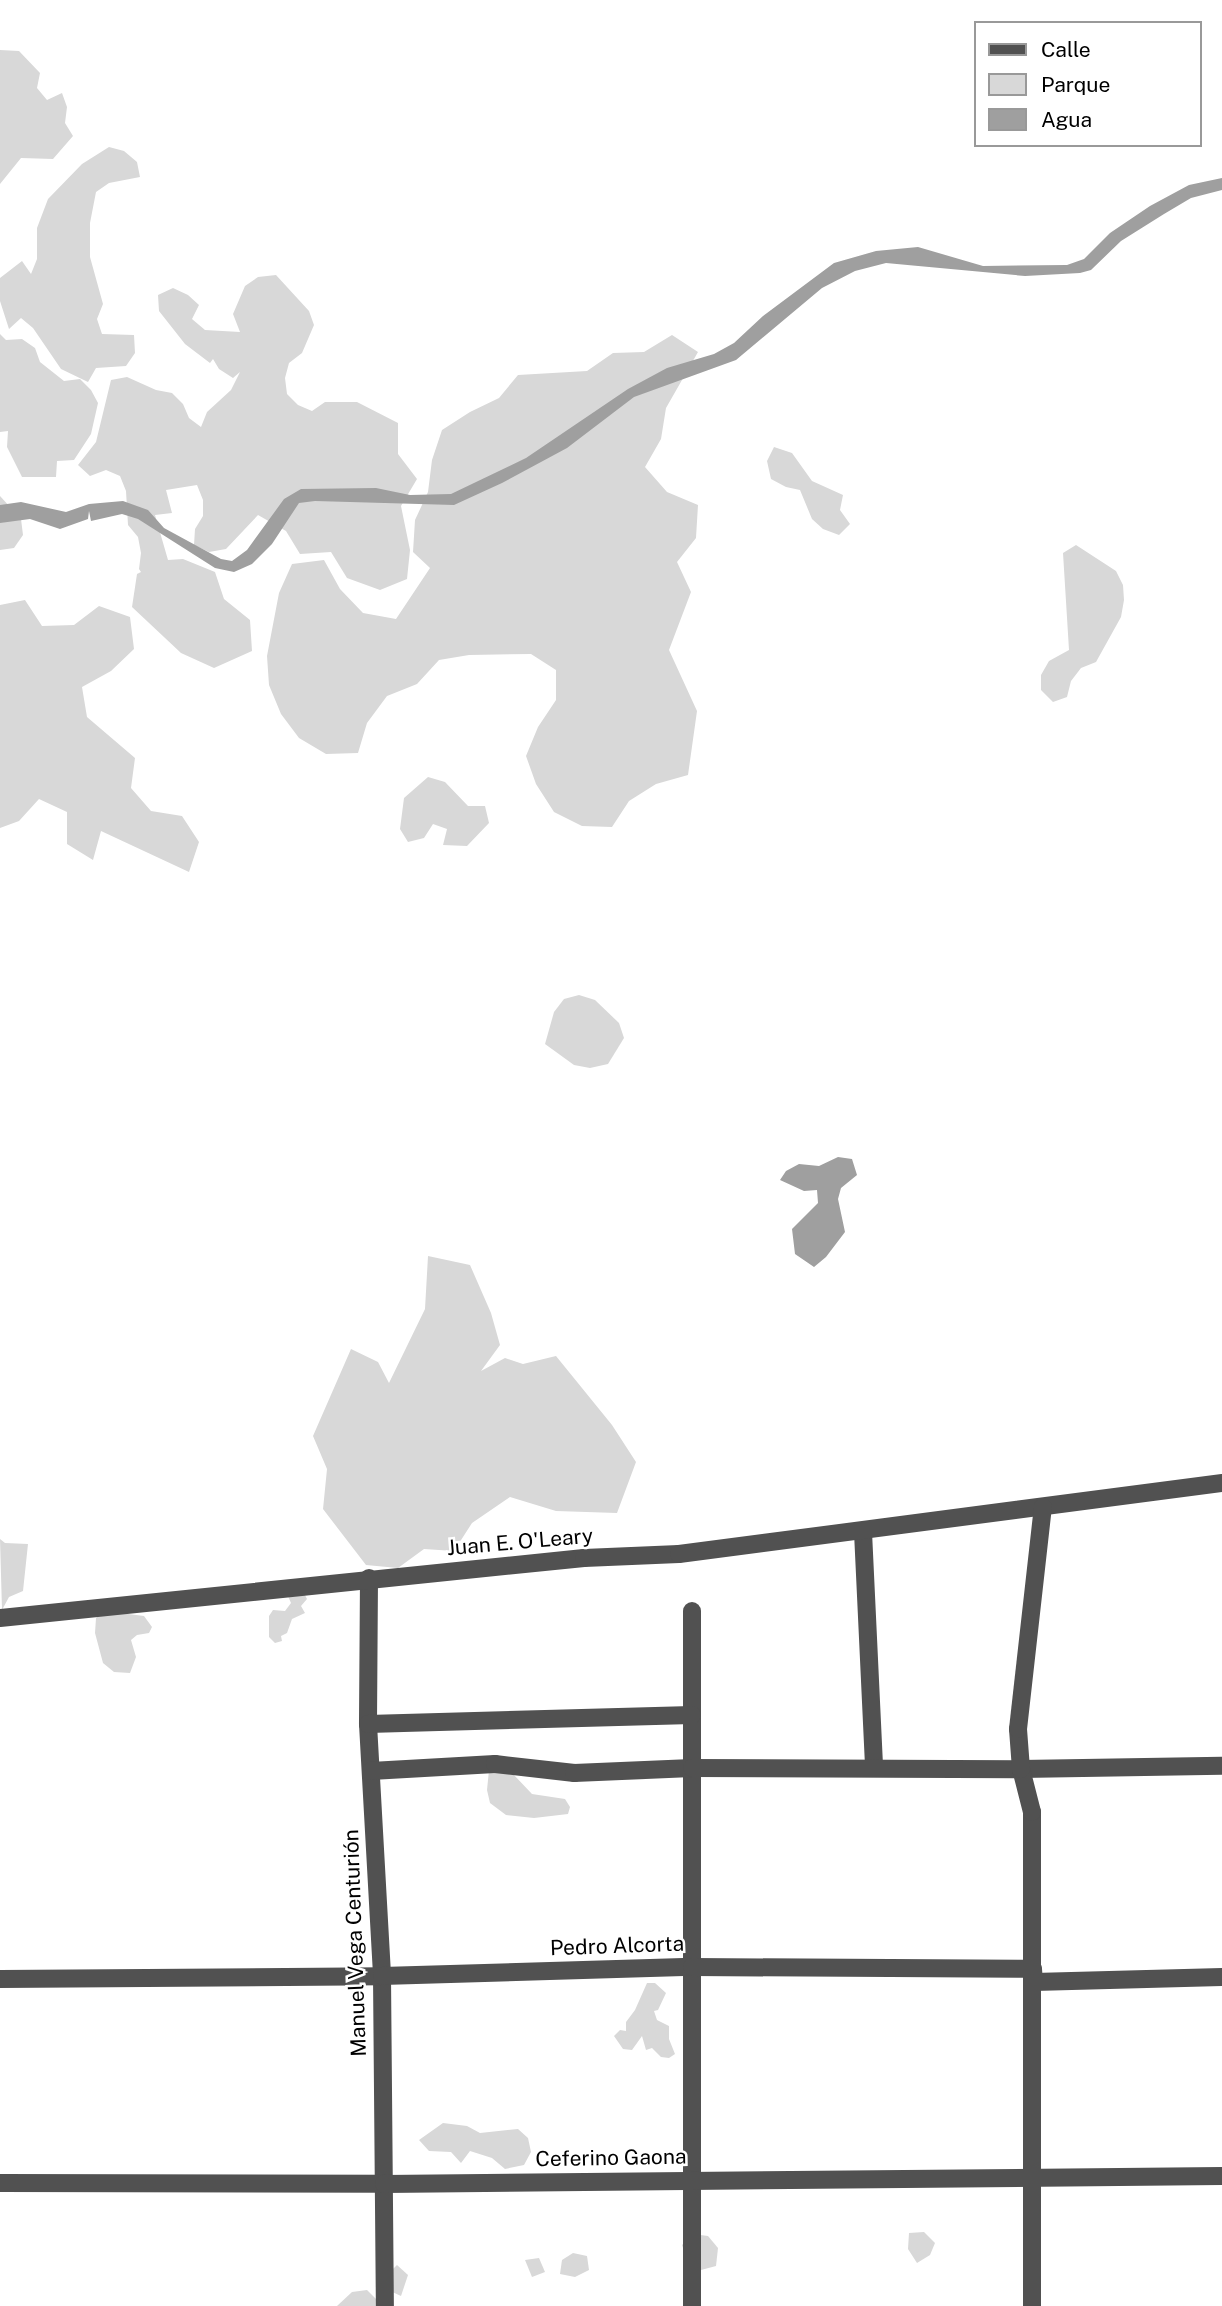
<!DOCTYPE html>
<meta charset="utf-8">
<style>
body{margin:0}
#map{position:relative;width:1222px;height:2306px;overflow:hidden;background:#fff;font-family:"Public Sans",sans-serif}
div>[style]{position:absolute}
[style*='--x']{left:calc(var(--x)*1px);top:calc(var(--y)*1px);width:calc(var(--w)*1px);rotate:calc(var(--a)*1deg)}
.green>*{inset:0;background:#d8d8d8}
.water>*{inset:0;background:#9f9f9f}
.minor>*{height:18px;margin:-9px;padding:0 9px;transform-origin:9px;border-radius:9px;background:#515151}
span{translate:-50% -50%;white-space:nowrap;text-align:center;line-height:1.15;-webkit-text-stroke:5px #fff;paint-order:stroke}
.street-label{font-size:21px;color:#000}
.legend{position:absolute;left:974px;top:21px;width:228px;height:126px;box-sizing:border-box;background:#fff;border:2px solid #999;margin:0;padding:9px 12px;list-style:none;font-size:21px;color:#000}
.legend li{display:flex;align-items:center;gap:14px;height:35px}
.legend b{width:35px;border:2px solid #999}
</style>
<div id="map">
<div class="green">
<div style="clip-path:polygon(0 50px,19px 51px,40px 73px,37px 88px,47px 100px,62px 93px,67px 107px,65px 123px,73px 136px,53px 159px,21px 158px,0 184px)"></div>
<div style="clip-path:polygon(109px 147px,124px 151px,137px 162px,140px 177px,109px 183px,96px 192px,90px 223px,90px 257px,103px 304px,97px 319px,102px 334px,134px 335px,135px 353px,126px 366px,96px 368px,88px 382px,61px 369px,33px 328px,21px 318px,9px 329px,0 301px,0 278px,22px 261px,31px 274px,37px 259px,37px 228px,48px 199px,82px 164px)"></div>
<div style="clip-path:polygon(276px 275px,309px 311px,314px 325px,302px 353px,289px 363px,285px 378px,287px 394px,298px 405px,312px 411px,325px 402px,357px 402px,398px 423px,398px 454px,417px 479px,401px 506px,410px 550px,407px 579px,380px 590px,347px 578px,331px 552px,300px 554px,286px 531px,258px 515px,226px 549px,209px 552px,194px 545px,195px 529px,203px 516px,203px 500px,197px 485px,166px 490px,172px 513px,155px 515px,168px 560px,183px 559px,215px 572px,224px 599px,250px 620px,252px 651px,214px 668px,181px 653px,132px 607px,137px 574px,141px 572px,139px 569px,141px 553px,138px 537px,128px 525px,126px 491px,120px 476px,106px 470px,90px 476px,78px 465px,96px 442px,111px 380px,127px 377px,156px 390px,172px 393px,183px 404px,189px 418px,201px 427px,207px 412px,231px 390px,240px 372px,233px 378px,219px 369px,213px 359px,210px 363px,185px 344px,159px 311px,158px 295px,173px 288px,188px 295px,199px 305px,192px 319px,205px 330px,240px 332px,233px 314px,245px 286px,258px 277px)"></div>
<div style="clip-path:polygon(0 334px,6px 340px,22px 339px,35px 348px,40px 362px,64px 381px,80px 379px,91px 390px,98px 403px,91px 434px,74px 460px,57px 461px,56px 477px,22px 477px,7px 447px,8px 431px,0 432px)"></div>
<div style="clip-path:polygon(672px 335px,698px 352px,666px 408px,661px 439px,645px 467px,667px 492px,698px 505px,696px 538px,677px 562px,691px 592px,669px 650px,697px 711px,688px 775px,656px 784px,629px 801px,612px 827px,582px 826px,554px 812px,536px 784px,526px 756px,538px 727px,556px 700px,556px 670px,531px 654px,469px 655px,439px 660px,417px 684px,387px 696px,367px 723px,358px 753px,326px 754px,299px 738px,281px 714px,269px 685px,267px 656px,279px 593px,292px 564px,324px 560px,340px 589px,363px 613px,396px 619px,430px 568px,413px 552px,415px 520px,428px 492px,432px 460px,442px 430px,470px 412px,499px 398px,518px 375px,587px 371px,613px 353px,644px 352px)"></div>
<div style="clip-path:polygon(774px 447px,792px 453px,812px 481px,843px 495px,840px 510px,850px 524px,839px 535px,823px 529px,812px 519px,800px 490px,786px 487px,771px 479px,767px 461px)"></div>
<div style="clip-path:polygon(0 496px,21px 519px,23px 535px,14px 548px,0 550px)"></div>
<div style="clip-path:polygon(1076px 545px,1116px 571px,1123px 585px,1124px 600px,1121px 617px,1096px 662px,1081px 668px,1071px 681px,1067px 697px,1053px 702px,1041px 690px,1041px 675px,1049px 661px,1069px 650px,1063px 553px)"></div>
<div style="clip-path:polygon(25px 600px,42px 626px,74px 625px,99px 606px,130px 617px,134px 649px,111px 671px,82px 687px,87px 717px,135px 758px,131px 788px,151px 811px,182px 816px,199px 842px,189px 872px,101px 831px,93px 860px,67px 844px,67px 812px,39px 799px,19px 821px,0 828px,0 605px)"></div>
<div style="clip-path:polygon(428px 777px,445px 782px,468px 806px,485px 806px,489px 823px,467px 846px,443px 845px,447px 829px,433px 824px,424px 838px,408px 842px,400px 829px,404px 798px)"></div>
<div style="clip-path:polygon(579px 995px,595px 1000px,619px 1023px,624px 1038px,608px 1064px,590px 1068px,574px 1065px,545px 1044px,554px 1012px,564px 999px)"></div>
<div style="clip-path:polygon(428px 1256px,470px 1265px,491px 1313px,500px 1345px,481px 1371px,505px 1358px,523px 1364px,556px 1356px,612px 1425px,636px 1462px,617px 1513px,556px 1511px,510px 1497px,472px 1523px,454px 1551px,424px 1549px,398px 1568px,366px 1565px,323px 1509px,327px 1469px,313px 1436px,351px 1349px,378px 1362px,389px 1383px,425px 1309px)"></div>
<div style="clip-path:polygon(0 1539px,5px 1543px,28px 1544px,23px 1591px,9px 1597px,2px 1610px)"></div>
<div style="clip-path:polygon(287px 1594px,305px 1595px,307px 1599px,301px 1606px,305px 1613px,292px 1619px,287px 1633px,281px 1636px,282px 1641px,275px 1643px,269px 1637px,269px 1616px,273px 1610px,285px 1611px,291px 1603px)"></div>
<div style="clip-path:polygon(105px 1611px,144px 1616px,152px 1627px,149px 1633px,137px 1635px,131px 1640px,136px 1657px,130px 1673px,114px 1672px,103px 1663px,95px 1633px,96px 1618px)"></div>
<div style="clip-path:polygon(489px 1770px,514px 1775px,532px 1794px,565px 1799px,570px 1807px,568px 1814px,534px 1818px,506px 1815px,490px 1803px,487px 1790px)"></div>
<div style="clip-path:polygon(647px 1983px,655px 1983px,666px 1993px,658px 2010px,654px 2011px,657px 2020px,669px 2026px,669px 2039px,675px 2054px,669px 2058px,661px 2057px,652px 2048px,646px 2050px,642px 2036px,632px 2050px,623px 2049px,614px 2036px,620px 2030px,626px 2031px,626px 2022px,635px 2010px)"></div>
<div style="clip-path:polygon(443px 2123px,467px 2126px,480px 2133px,518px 2129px,528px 2138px,531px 2152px,524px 2165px,505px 2169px,492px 2158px,470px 2151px,461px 2163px,451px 2152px,429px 2151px,419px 2140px)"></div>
<div style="clip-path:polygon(924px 2232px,935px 2243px,930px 2255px,917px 2263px,908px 2249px,909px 2233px)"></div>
<div style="clip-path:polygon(693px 2234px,708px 2236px,718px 2248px,716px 2266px,701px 2270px,687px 2260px,682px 2245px)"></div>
<div style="clip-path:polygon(573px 2253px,587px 2256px,589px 2270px,575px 2277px,560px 2274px,562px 2260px)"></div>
<div style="clip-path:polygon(539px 2258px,545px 2272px,532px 2277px,525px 2260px)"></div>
<div style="clip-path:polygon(397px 2265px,408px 2275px,401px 2296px,388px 2290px,387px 2275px)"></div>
<div style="clip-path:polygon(367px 2290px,378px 2301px,378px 2306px,337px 2306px,352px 2292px)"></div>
</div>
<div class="water">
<div style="clip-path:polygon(1222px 178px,1222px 190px,1191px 198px,1164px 214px,1121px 241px,1091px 270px,1080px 273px,1025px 276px,886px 263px,855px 271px,822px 288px,736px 360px,634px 397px,567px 448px,502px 483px,454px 505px,315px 501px,299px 503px,272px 544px,252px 564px,234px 572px,215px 568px,138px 519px,122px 514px,91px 521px,89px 511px,88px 519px,60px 529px,30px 519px,0 523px,0 505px,21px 502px,66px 512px,89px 504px,123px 501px,148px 510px,164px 528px,221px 559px,232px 561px,247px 550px,284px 499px,301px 489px,376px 488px,410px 495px,451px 494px,526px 458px,628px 389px,667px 368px,714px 354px,734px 343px,763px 316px,834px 263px,876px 251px,918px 247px,983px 266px,1067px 265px,1084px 259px,1110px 233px,1150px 206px,1189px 185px)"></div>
<div style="clip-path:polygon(838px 1157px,852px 1159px,857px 1175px,841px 1188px,838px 1199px,845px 1232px,826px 1257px,814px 1267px,795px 1254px,792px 1229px,818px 1203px,817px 1190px,804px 1191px,780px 1180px,786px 1171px,799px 1164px,819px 1166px)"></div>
</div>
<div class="minor">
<div style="--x:863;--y:1532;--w:234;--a:87.3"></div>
<div style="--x:369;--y:1578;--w:146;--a:90.4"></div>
<div style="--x:368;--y:1724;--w:252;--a:86.8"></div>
<div style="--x:382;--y:1976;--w:330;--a:89.5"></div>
<div style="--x:692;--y:1611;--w:695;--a:90"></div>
<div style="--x:0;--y:1618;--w:587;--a:-5.87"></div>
<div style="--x:584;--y:1558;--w:95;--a:-2.4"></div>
<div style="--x:679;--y:1554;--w:548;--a:-7.45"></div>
<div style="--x:368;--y:1724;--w:324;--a:-1.6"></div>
<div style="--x:371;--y:1771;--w:124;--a:-3.2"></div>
<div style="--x:495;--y:1764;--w:80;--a:6.5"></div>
<div style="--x:574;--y:1773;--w:118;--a:-2.4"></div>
<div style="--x:692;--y:1768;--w:329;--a:0.2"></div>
<div style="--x:1021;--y:1769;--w:201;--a:-0.9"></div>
<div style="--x:0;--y:1979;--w:382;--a:-0.4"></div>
<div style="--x:382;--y:1976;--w:310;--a:-1.7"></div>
<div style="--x:692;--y:1967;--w:341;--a:0.3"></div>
<div style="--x:1033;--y:1969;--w:13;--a:86"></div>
<div style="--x:1034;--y:1982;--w:188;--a:-1.5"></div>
<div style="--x:0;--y:2183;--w:384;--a:0.1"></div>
<div style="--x:384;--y:2184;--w:838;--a:-0.55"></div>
<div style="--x:1032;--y:2306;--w:494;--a:-90"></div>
<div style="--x:1032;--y:1812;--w:44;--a:-104.3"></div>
<div style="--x:1021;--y:1769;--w:40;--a:-94.3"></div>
<div style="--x:1018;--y:1729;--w:223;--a:-83.6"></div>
</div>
<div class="street-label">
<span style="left:520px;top:1542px;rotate:-5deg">Juan E. O'Leary</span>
<span style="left:355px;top:1943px;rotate:-92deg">Manuel Vega Centurión</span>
<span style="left:617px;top:1946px;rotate:-2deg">Pedro Alcorta</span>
<span style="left:611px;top:2158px;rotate:-1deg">Ceferino Gaona</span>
</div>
<ul class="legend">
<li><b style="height:9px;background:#515151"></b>Calle</li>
<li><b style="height:19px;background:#d8d8d8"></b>Parque</li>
<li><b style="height:19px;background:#9f9f9f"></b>Agua</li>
</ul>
</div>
